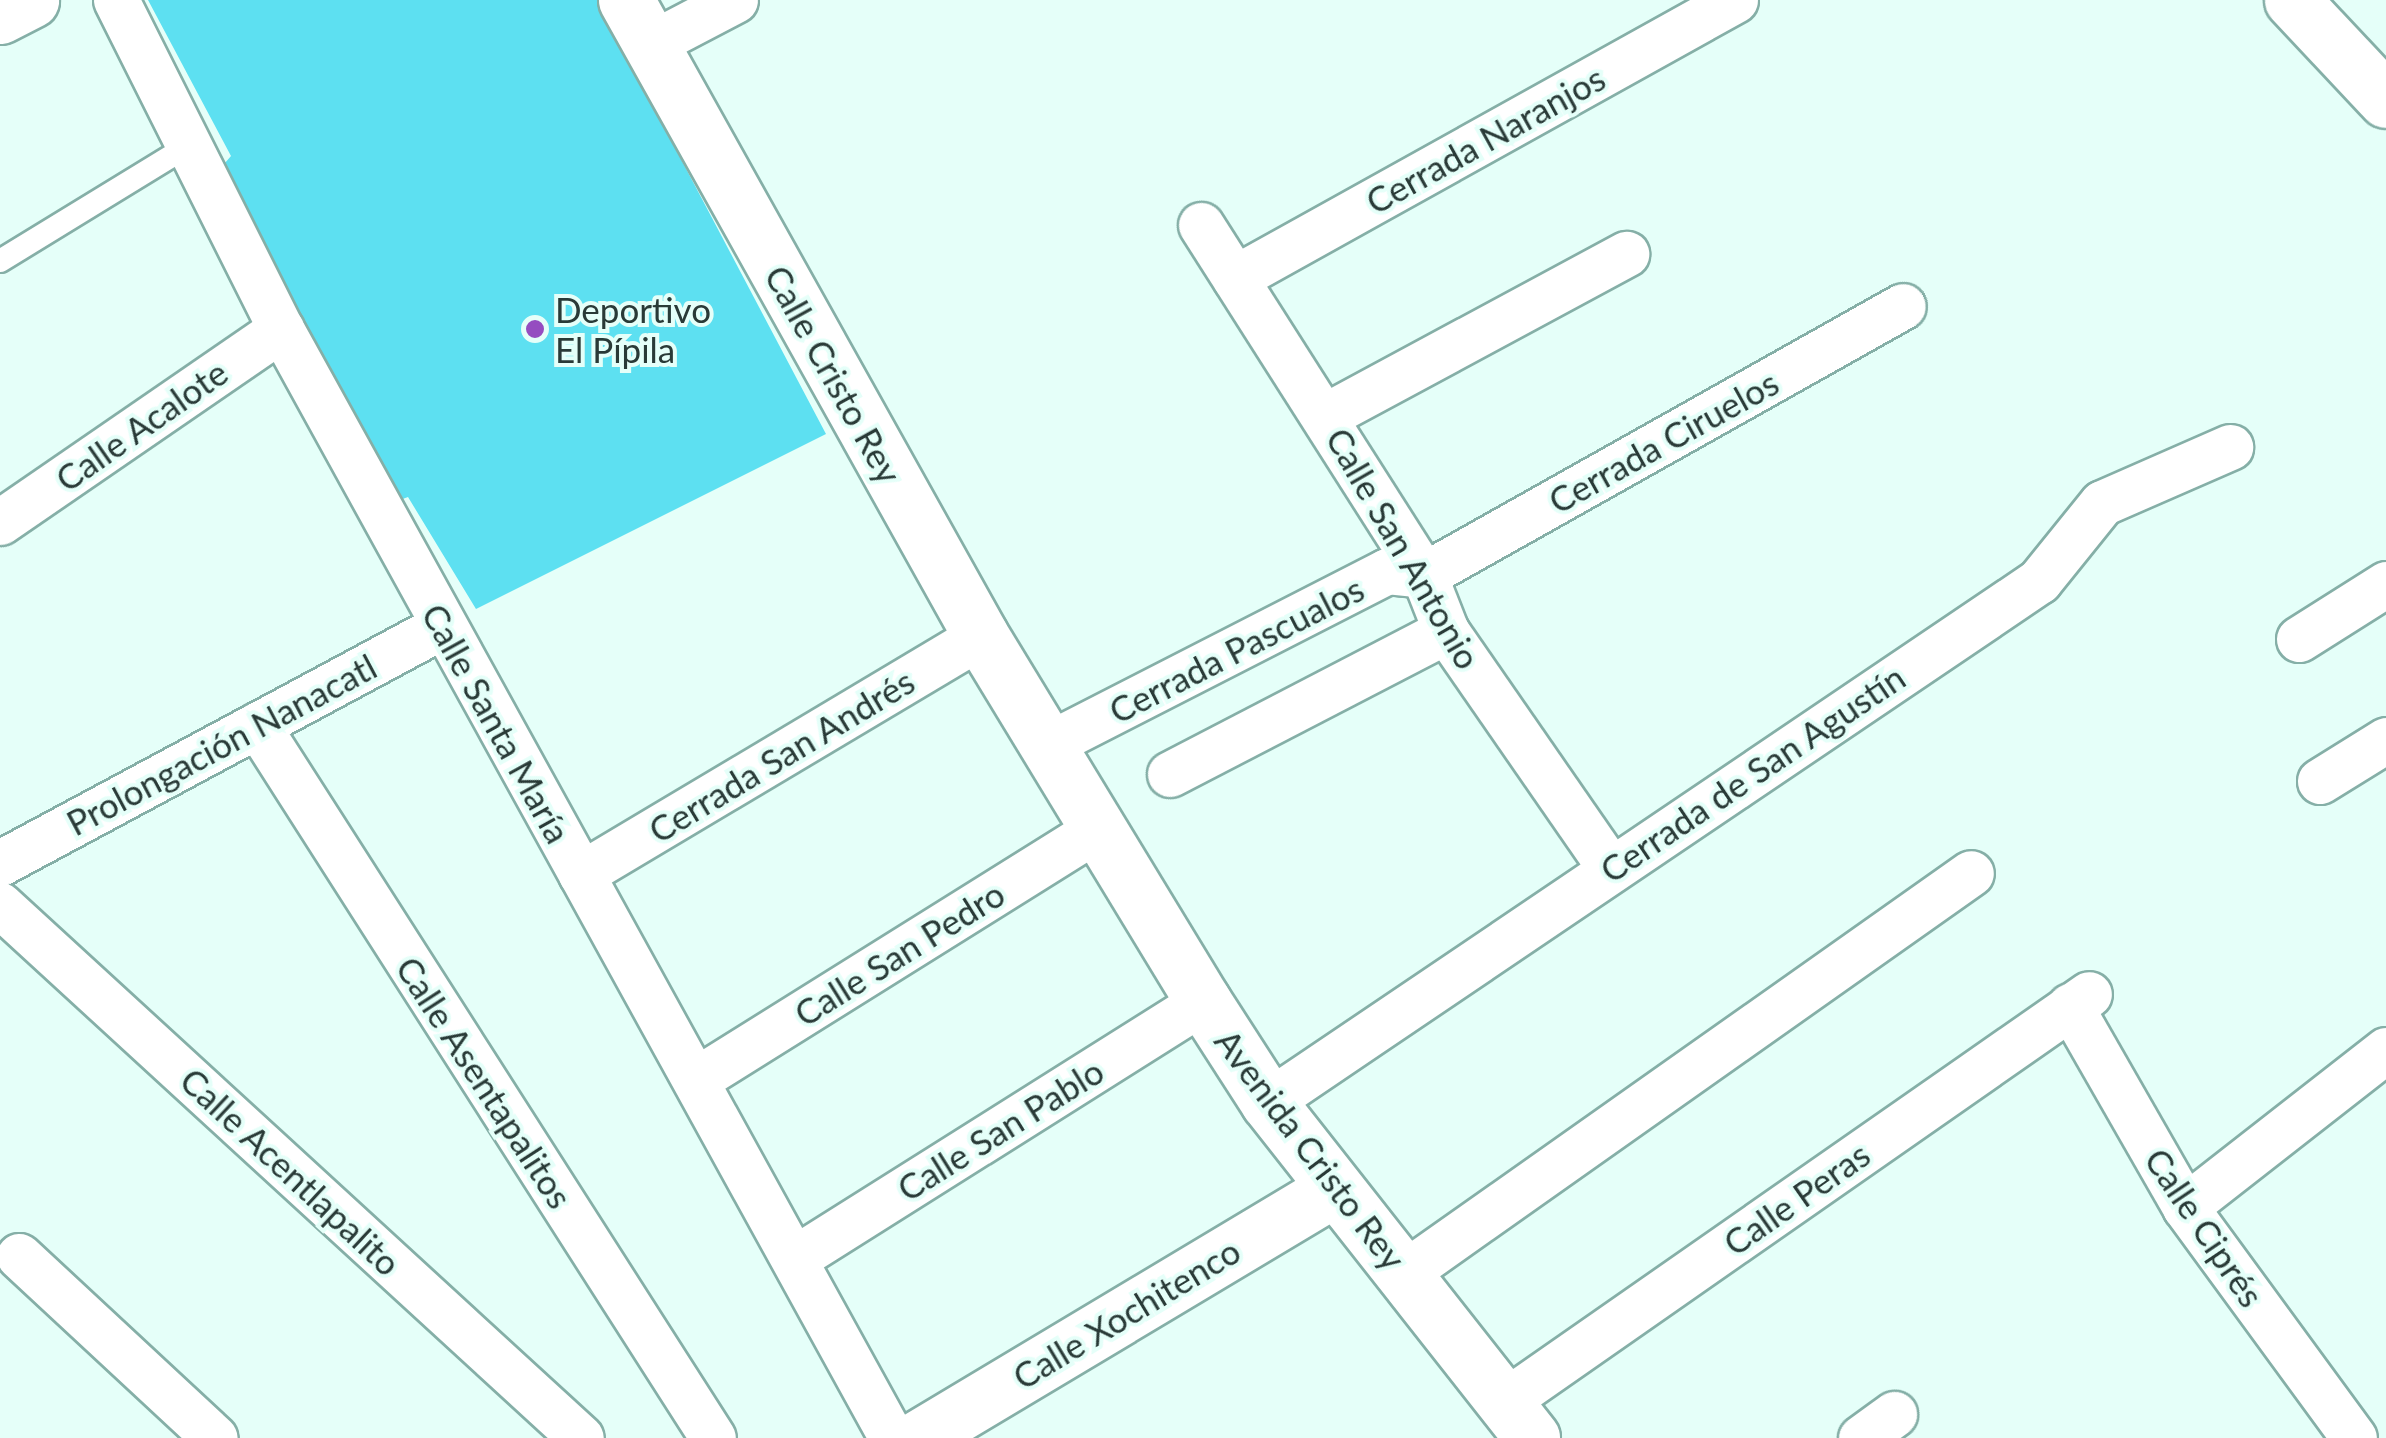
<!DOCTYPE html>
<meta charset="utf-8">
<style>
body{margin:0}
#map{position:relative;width:2386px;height:1438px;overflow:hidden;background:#e5fff9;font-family:Lato,sans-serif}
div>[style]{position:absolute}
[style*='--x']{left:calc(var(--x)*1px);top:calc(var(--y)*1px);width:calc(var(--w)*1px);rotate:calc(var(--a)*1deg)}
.building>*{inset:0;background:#5de0f1}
.roads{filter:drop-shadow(2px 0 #85afa7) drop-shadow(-2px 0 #85afa7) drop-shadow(0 2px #85afa7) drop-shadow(0 -2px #85afa7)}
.service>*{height:22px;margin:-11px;padding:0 11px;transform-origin:11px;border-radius:11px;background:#fff}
.minor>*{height:45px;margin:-22.5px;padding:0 22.5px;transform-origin:22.5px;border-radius:22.5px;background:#fff}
.tertiary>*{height:55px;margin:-27.5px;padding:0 27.5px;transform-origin:27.5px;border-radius:27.5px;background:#fff}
.secondary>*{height:55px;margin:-27.5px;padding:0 27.5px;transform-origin:27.5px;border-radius:27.5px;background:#fff}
.dots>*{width:28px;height:28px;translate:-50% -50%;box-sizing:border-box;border:5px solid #e5fff9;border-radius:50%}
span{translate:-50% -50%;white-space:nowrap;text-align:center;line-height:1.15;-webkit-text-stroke:8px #e5fff9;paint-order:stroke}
.street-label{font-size:35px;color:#293a37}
.poi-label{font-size:35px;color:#293a37}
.left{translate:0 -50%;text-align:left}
</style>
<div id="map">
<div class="building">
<div style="clip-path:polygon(148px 0,597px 0,826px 434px,476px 609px,408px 497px,392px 503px,218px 171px,231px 156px)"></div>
</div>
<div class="roads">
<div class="service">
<div style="--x:0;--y:261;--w:222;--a:-31.5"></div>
</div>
<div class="minor">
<div style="--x:116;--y:0;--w:368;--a:63.4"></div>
<div style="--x:281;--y:329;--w:1266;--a:61.15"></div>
<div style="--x:649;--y:45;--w:97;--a:-27.6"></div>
<div style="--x:1201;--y:225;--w:415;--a:57.5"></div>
<div style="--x:1424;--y:575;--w:60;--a:68.6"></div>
<div style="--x:1446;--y:631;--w:288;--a:55.3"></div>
<div style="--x:1235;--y:278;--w:572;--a:-29.07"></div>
<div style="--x:1327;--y:415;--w:340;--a:-28.3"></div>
<div style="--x:0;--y:522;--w:341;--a:-34.5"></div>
<div style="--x:2299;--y:639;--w:103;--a:-32.3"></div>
<div style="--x:257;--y:725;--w:846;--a:57.4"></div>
<div style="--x:1051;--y:743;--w:377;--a:-27.1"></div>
<div style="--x:1387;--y:571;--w:37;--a:6"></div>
<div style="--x:1424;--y:575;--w:549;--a:-29.32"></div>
<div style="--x:1170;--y:774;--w:311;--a:-27.4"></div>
<div style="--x:2320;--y:781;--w:78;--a:-31.8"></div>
<div style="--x:0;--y:863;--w:502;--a:-28.2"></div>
<div style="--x:581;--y:874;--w:465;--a:-30.8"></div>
<div style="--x:0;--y:905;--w:788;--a:42.53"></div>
<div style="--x:2070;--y:1006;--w:232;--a:60.2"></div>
<div style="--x:2185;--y:1207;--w:286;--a:53.8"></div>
<div style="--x:697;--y:1079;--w:476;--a:-32"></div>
<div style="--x:1268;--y:1102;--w:931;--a:-34.05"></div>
<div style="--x:2039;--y:581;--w:100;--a:-51.1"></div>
<div style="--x:2102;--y:503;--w:140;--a:-23.6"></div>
<div style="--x:2185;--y:1207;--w:255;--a:-38"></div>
<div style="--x:19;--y:1256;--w:267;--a:42.9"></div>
<div style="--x:797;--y:1257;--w:480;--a:-32.2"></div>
<div style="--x:1403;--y:1274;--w:695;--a:-35.22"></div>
<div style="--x:1504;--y:1402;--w:713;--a:-34.89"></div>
<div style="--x:1861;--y:1438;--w:41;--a:-36"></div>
</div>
<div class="tertiary">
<div style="--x:626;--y:0;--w:728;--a:60.83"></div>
<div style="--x:981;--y:636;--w:427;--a:58.7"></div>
<div style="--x:1203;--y:1001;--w:120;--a:57.2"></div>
<div style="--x:1268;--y:1102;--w:427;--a:51.8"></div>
<div style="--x:918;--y:1438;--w:486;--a:-30.9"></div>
</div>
<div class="secondary">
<div style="--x:2292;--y:0;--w:137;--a:46.8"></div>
<div style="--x:0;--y:16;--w:35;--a:-27"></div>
</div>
</div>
<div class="dots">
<div style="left:535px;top:329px;background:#954dc0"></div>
</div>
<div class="street-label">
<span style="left:1485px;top:139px;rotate:-29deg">Cerrada Naranjos</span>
<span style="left:834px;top:374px;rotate:61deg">Calle Cristo Rey</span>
<span style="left:141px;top:425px;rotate:-35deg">Calle Acalote</span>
<span style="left:1663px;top:441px;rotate:-29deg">Cerrada Ciruelos</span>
<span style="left:1404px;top:548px;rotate:60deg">Calle San Antonio</span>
<span style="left:1236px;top:649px;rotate:-27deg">Cerrada Pascualos</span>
<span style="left:497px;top:723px;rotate:61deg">Calle Santa María</span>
<span style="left:221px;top:744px;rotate:-28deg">Prolongación Nanacatl</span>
<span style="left:781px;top:755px;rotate:-31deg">Cerrada San Andrés</span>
<span style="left:1752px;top:773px;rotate:-34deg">Cerrada de San Agustín</span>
<span style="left:899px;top:953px;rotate:-32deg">Calle San Pedro</span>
<span style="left:485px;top:1082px;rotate:57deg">Calle Asentapalitos</span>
<span style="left:1000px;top:1129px;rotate:-32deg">Calle San Pablo</span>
<span style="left:1311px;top:1149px;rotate:53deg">Avenida Cristo Rey</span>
<span style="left:291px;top:1171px;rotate:43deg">Calle Acentlapalito</span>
<span style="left:1796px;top:1198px;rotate:-35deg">Calle Peras</span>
<span style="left:2205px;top:1227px;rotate:56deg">Calle Ciprés</span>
<span style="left:1126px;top:1313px;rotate:-31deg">Calle Xochitenco</span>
</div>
<div class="poi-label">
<span class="left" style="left:555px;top:329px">Deportivo<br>El Pípila</span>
</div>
</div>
